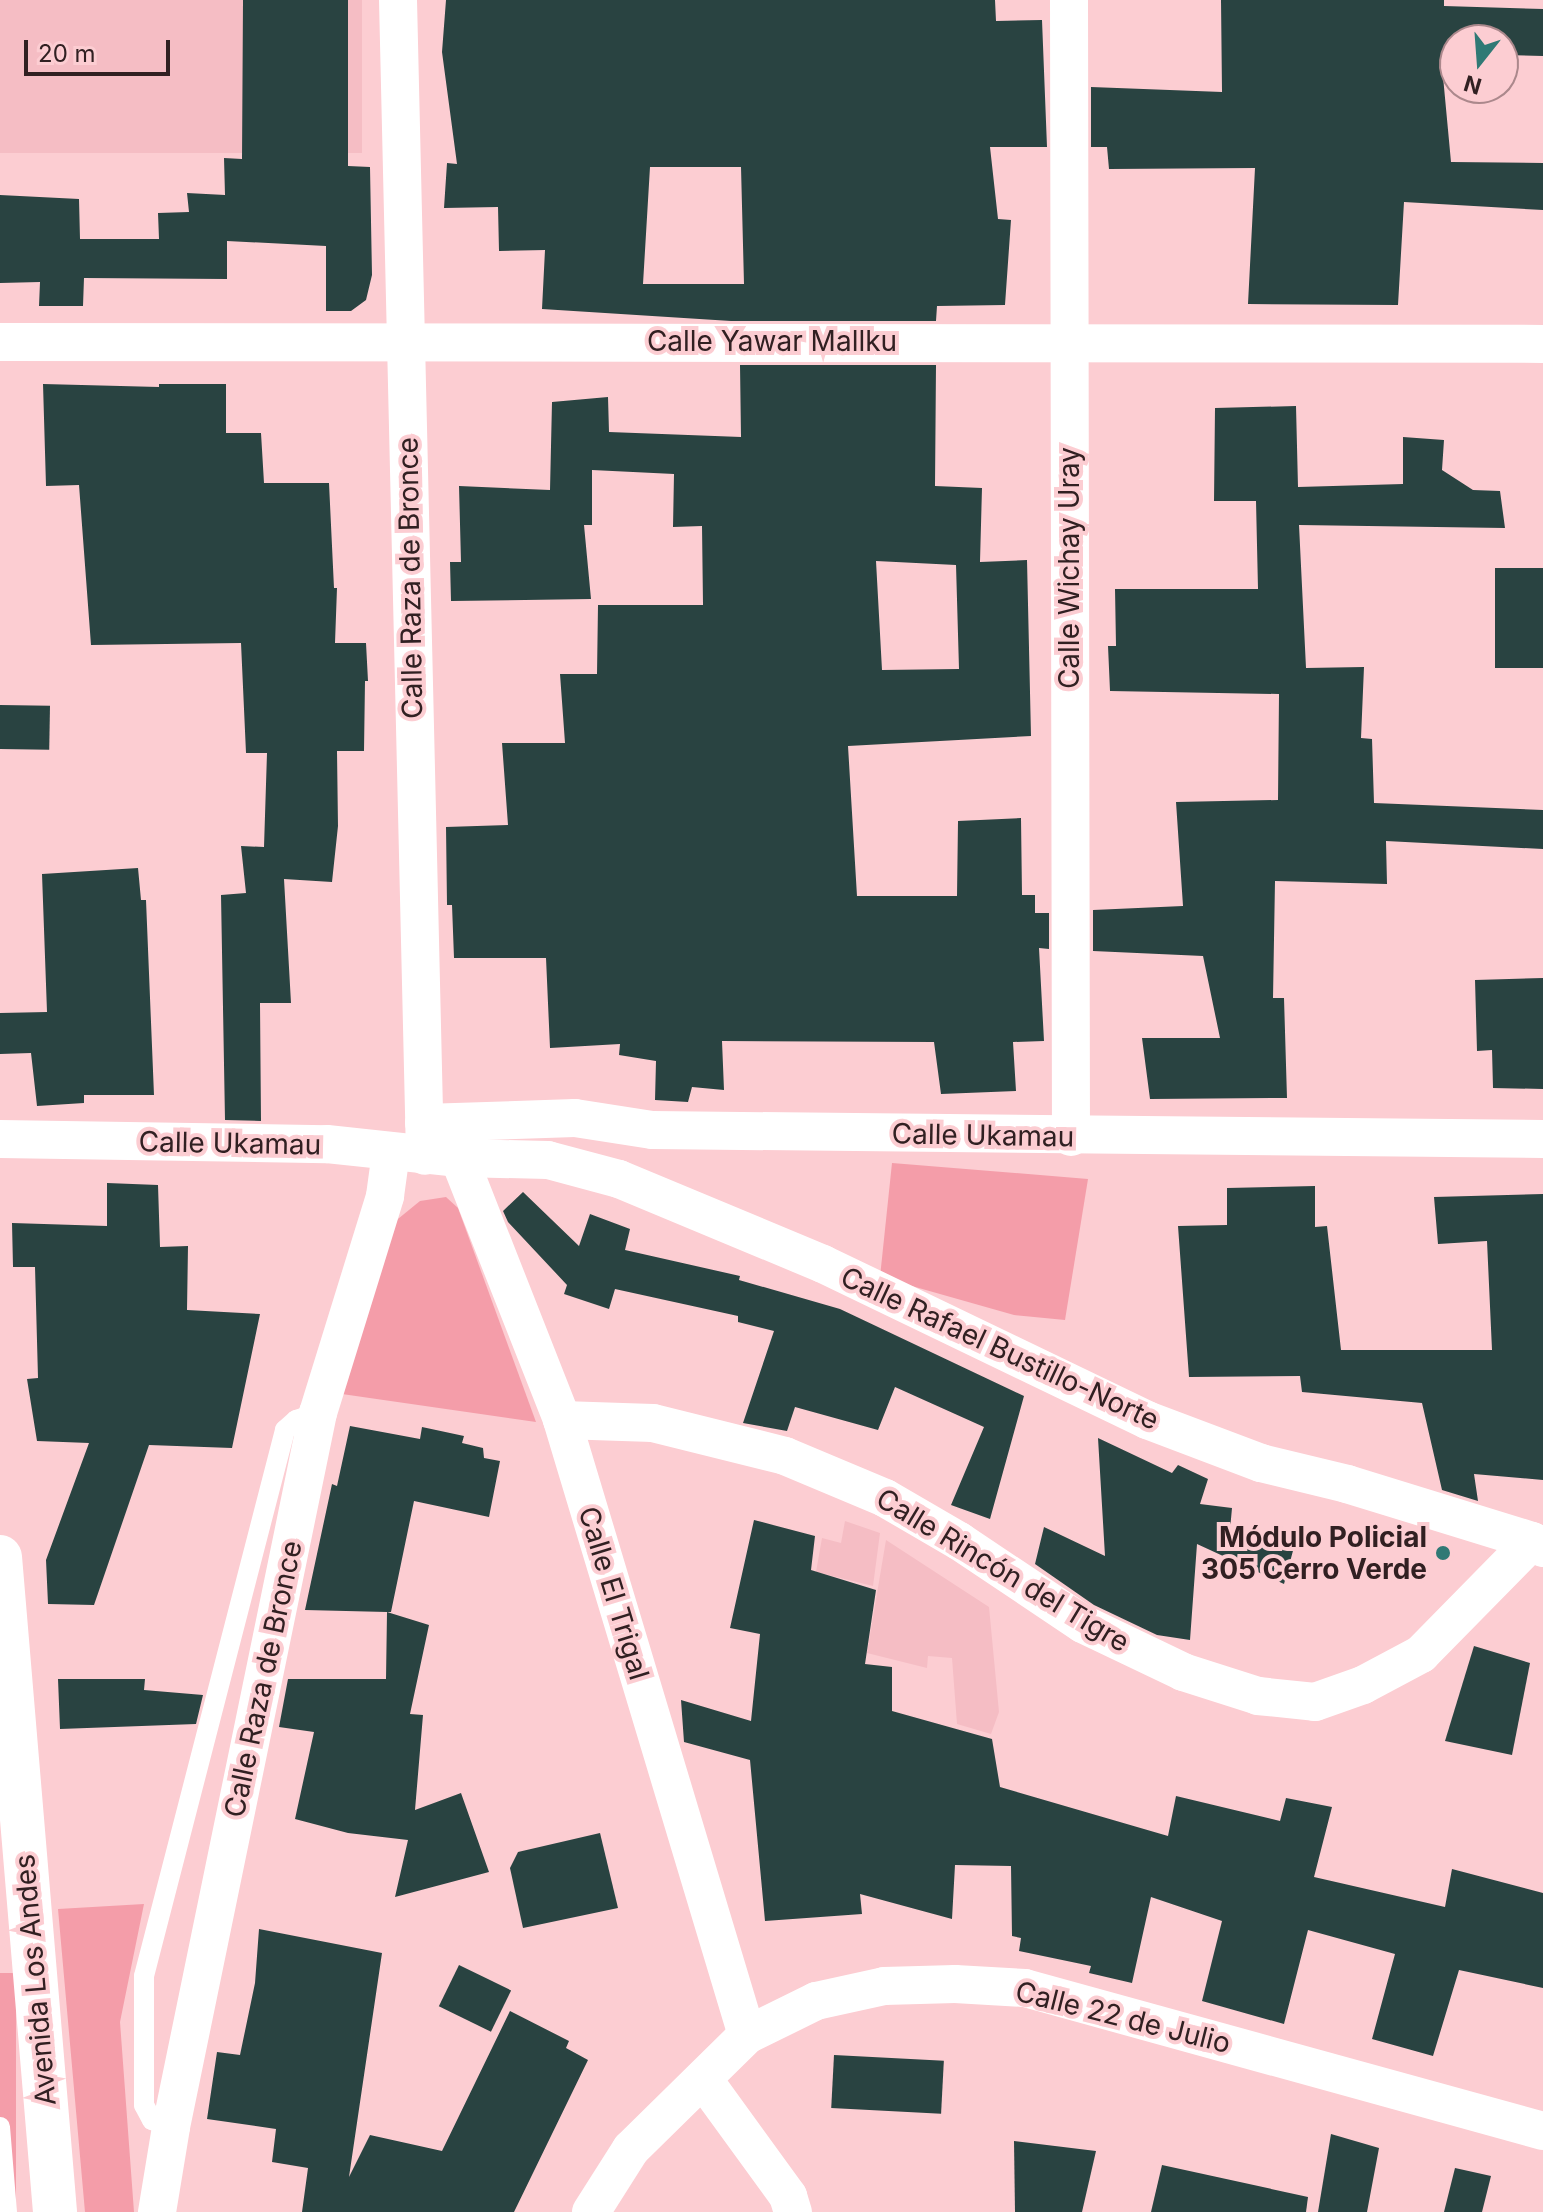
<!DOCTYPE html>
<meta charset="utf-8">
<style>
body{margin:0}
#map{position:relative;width:1543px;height:2212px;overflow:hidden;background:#fccdd2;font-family:Inter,sans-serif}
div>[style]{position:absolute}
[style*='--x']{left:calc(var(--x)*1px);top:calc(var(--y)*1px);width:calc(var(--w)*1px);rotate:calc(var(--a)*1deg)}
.built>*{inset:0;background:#f5bdc4;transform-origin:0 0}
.green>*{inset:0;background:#f49da9;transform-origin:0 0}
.building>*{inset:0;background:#294341;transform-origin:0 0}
.lane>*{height:20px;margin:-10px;padding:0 10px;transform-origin:10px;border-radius:10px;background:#fff}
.street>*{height:38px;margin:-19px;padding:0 19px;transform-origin:19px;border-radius:19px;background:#fff}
.secondary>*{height:44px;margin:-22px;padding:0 22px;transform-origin:22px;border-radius:22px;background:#fff}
.dots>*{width:22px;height:22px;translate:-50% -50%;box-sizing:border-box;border:4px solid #fccdd2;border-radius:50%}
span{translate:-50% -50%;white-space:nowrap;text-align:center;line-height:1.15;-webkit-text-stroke:8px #fccdd2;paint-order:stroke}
.street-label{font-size:28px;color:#312022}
.poi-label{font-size:28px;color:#312022;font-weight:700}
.right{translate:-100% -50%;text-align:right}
.north{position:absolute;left:1439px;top:24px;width:80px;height:80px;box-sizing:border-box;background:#fccdd2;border:2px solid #ab888c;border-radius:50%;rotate:197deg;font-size:22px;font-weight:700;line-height:32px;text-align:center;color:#312022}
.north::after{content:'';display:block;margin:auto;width:28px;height:36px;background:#307975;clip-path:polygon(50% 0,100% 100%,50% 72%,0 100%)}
.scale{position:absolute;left:24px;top:40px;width:146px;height:36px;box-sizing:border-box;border:4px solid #312022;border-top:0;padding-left:10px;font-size:24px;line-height:28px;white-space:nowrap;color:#312022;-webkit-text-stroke:6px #fccdd2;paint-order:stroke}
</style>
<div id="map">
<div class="built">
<div style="left:0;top:0;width:362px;height:153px"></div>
<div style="clip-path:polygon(845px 1521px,880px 1533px,873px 1586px,816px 1572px,822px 1538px,841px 1543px)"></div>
<div style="clip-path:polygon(886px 1540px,989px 1607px,999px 1712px,991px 1734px,957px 1724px,952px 1658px,928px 1656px,927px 1668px,867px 1653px)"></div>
</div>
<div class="green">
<div style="clip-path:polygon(892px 1163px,1088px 1179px,1065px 1320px,1014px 1315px,880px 1277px)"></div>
<div style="clip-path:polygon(446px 1197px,458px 1208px,536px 1422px,335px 1393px,393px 1223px,420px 1201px)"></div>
<div style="clip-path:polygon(144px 1904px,120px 2022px,134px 2212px,85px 2212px,58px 1909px)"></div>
<div style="left:0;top:1973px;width:16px;height:240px"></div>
</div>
<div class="building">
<div style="clip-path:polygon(243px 0,348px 0,348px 166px,370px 167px,372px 275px,366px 300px,351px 311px,326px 311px,326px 246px,227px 241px,227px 279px,84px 278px,83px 306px,39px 306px,40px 282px,0 283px,0 195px,79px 199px,80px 239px,159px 239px,158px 213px,189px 212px,187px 193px,225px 195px,224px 158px,242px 159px)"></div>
<div style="clip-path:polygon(evenodd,446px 0,995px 0,996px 21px,1042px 20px,1047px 147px,990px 147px,998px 219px,1011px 220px,1005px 305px,937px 306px,936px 321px,731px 321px,542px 309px,545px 250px,499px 251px,498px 207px,444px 208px,447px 163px,457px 164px,442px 52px,446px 0,650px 167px,741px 167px,744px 284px,643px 284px,650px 167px)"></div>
<div style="clip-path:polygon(1221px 0,1444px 0,1444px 6px,1543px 9px,1543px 56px,1503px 55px,1503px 40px,1455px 40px,1455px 55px,1441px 55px,1451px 162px,1543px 163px,1543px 210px,1404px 202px,1398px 305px,1248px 304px,1255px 168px,1109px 169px,1107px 147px,1091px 147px,1091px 87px,1222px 92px)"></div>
<div style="clip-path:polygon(evenodd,740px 365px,936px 365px,935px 486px,982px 488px,980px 562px,1027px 560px,1031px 736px,848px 746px,857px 896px,957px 896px,958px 821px,1021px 818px,1022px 895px,1035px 895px,1035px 913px,1049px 913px,1049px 949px,1039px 948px,1044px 1041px,1013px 1042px,1016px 1091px,941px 1094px,934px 1042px,722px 1041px,724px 1090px,692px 1087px,688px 1102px,655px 1100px,656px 1061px,619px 1055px,620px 1044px,550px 1048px,546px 958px,454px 958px,452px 905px,447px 905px,446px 827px,508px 825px,502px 743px,565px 743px,560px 674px,597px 674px,598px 605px,703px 605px,702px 526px,673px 527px,674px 474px,592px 470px,592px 525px,584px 525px,591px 599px,451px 601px,450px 562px,461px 562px,459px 486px,550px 490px,552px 402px,608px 397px,609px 432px,741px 437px,740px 365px,876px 561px,956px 565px,959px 669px,882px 670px,876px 561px)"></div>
<div style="clip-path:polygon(43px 384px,159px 387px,159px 384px,226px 384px,226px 433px,261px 433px,264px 483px,329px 483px,334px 588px,337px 588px,335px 643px,366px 643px,368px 681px,365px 681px,364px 751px,337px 751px,338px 826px,332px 882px,284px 879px,291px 1003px,260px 1003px,261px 1121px,225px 1120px,221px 895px,246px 893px,241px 846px,264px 847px,267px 753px,246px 753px,241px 643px,91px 645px,79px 485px,46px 486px)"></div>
<div style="clip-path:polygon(1296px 406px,1298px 487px,1403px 484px,1403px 437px,1444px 440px,1442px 470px,1473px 490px,1500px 491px,1505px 528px,1299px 525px,1306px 668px,1364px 667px,1361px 738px,1372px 739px,1374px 803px,1543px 810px,1543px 849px,1386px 841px,1387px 884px,1275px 881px,1273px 998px,1284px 998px,1287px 1098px,1150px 1099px,1142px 1038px,1220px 1038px,1203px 956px,1093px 951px,1093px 910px,1183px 906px,1176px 802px,1278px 800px,1279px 694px,1110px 691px,1108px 646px,1116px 646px,1115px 589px,1258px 589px,1256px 501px,1214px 501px,1215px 408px)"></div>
<div style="left:1543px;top:568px;width:100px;height:48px;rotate:90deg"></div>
<div style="left:0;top:705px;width:50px;height:44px;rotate:1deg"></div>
<div style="clip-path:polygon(138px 868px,141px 900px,146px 900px,154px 1095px,84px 1095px,84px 1103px,37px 1106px,31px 1053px,0 1054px,0 1013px,47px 1012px,42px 874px)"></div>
<div style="clip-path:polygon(1543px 978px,1543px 1089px,1493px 1088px,1492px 1050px,1477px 1051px,1475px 980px)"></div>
<div style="clip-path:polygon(107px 1183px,158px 1185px,160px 1247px,188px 1246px,187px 1310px,260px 1314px,232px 1448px,149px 1445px,94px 1605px,48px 1604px,46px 1560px,89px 1443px,37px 1441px,27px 1379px,38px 1378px,35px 1267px,13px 1267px,12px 1223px,107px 1226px)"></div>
<div style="clip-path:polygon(1315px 1186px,1315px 1227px,1327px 1226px,1341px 1350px,1492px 1350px,1487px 1241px,1438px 1244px,1434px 1197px,1543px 1194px,1543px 1480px,1474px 1474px,1478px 1501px,1442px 1490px,1422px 1403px,1302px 1392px,1300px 1376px,1189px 1377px,1178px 1226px,1227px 1225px,1227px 1188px)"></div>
<div style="clip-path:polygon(523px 1192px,579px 1246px,590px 1214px,630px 1229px,625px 1250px,740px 1276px,739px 1280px,840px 1309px,1024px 1396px,990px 1519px,951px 1505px,984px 1427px,895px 1387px,878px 1430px,795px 1407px,787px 1431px,743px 1423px,774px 1331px,738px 1322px,738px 1316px,615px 1289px,609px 1309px,564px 1294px,567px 1285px,508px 1222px,503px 1211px)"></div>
<div style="clip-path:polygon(350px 1426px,420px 1439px,422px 1427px,464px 1436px,462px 1443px,483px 1448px,484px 1458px,500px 1461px,489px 1517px,414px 1501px,391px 1612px,387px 1612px,429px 1625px,410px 1714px,423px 1715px,415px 1810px,461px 1793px,489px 1872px,395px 1897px,408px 1840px,348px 1833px,295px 1819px,314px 1732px,279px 1727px,288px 1679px,386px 1679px,387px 1612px,305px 1610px,332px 1484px,337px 1486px)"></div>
<div style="clip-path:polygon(1098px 1438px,1172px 1473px,1178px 1465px,1208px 1479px,1200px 1504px,1232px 1508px,1230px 1530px,1297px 1536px,1284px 1584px,1197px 1544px,1190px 1640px,1157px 1635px,1094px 1605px,1035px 1564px,1044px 1527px,1105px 1556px)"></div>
<div style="clip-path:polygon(754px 1520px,815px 1536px,811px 1570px,876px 1590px,865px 1664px,892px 1667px,892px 1711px,992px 1739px,1000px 1787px,1168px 1836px,1176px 1796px,1280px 1821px,1286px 1798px,1332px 1807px,1314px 1877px,1445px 1907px,1452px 1869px,1543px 1893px,1543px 1988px,1459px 1970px,1433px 2056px,1372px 2039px,1395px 1954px,1308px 1930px,1284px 2024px,1202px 2001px,1222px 1921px,1151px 1897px,1132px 1983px,1089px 1973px,1091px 1966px,1019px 1951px,1021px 1938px,1012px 1936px,1011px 1866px,955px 1865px,952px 1919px,860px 1894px,862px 1914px,765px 1921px,750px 1760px,684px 1742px,681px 1700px,751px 1721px,760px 1634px,730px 1628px)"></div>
<div style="clip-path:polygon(1474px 1646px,1530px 1663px,1512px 1755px,1445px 1741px)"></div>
<div style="clip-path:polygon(58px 1679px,145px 1679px,144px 1690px,203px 1695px,196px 1724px,60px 1729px)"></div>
<div style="clip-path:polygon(600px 1833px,618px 1908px,523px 1928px,510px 1868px,518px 1852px)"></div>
<div style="clip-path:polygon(259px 1929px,382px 1953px,349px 2177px,370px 2135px,442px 2151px,510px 2011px,569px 2041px,566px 2048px,588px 2060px,514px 2212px,302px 2212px,308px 2168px,272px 2162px,276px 2129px,207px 2119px,217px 2052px,240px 2055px,255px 1983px)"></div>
<div style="left:459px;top:1965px;width:58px;height:46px;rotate:26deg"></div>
<div style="left:834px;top:2055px;width:110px;height:53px;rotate:3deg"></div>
<div style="clip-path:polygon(1331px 2134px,1379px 2148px,1367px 2212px,1318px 2212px)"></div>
<div style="clip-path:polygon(1014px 2141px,1096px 2151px,1082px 2212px,1015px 2212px)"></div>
<div style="clip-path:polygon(1162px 2165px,1308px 2197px,1306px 2212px,1151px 2212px)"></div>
<div style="clip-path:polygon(1455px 2168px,1491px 2176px,1482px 2212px,1444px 2212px)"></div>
</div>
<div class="lane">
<div style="--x:0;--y:2127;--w:85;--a:85.3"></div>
<div style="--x:171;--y:2127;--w:20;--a:-160"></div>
<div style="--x:152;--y:2120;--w:17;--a:-118"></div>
<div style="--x:144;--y:2105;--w:129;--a:-90"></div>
<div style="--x:144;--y:1976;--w:564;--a:-75.52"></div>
<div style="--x:285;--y:1430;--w:15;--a:-42"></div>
<div style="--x:296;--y:1420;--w:23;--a:-18"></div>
</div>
<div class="street">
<div style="--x:398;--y:0;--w:1156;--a:88.66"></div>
<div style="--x:1069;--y:0;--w:1137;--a:89.9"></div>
<div style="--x:0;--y:342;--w:1543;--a:0.07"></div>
<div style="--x:424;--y:1123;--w:151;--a:-1.9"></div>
<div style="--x:575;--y:1118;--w:78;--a:8.9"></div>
<div style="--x:652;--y:1130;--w:891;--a:0.58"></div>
<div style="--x:0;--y:1139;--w:327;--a:0.9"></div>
<div style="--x:327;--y:1144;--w:133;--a:6.1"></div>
<div style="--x:459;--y:1158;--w:89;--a:1.3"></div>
<div style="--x:548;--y:1160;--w:73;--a:15"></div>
<div style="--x:619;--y:1179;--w:221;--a:22.6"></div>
<div style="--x:823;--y:1264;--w:360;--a:25.7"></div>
<div style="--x:1147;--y:1420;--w:122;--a:20.7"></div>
<div style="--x:1261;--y:1463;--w:89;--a:13.7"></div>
<div style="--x:1347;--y:1484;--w:194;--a:17.1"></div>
<div style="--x:1532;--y:1541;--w:13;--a:32"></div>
<div style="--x:459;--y:1158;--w:282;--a:68.5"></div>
<div style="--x:562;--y:1420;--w:642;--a:73.26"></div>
<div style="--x:562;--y:1420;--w:91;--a:1.9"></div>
<div style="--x:653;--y:1423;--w:136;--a:14"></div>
<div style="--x:785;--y:1456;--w:108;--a:22.8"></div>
<div style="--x:885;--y:1498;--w:86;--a:30.2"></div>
<div style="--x:959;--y:1541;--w:149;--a:33.8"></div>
<div style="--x:1083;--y:1624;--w:111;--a:25.6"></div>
<div style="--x:1183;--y:1672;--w:79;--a:17.7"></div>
<div style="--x:1258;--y:1696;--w:57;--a:6"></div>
<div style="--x:1315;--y:1702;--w:51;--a:-19.5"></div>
<div style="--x:1363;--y:1685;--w:66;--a:-28.1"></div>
<div style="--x:1421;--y:1654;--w:158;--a:-45.5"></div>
<div style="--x:703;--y:2079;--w:145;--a:54"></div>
<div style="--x:788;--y:2196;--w:17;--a:73"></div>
<div style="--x:157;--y:2212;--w:86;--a:-80.6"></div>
<div style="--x:171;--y:2127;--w:729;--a:-78.37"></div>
<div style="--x:318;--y:1413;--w:227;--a:-72.8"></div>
<div style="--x:385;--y:1196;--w:44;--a:-82.2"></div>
<div style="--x:591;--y:2212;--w:75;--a:-57.6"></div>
<div style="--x:631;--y:2149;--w:163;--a:-44.5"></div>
<div style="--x:747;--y:2035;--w:77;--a:-26.2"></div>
<div style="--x:816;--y:2001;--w:70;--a:-12.4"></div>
<div style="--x:884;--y:1986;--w:71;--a:-1.6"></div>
<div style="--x:955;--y:1984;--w:70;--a:3.3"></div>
<div style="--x:1025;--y:1988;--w:537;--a:15.43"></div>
</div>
<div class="secondary">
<div style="--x:0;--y:1557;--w:657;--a:85.2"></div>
</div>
<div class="dots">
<div style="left:1443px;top:1553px;background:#307975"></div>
</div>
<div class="street-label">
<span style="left:772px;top:341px">Calle Yawar Mallku</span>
<span style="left:1069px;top:568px;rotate:-90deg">Calle Wichay Uray</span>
<span style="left:410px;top:578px;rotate:-91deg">Calle Raza de Bronce</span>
<span style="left:983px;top:1135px;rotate:1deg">Calle Ukamau</span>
<span style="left:230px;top:1143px;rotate:1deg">Calle Ukamau</span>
<span style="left:1000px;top:1348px;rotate:25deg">Calle Rafael Bustillo-Norte</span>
<span style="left:1003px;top:1570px;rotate:31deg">Calle Rincón del Tigre</span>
<span style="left:614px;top:1593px;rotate:73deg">Calle El Trigal</span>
<span style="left:263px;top:1679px;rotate:-78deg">Calle Raza de Bronce</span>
<span style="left:35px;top:1980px;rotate:-95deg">Avenida Los Andes</span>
<span style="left:1123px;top:2017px;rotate:14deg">Calle 22 de Julio</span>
</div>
<div class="poi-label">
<span class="right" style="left:1427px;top:1553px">Módulo Policial<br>305 Cerro Verde</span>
</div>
<div class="north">N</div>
<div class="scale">20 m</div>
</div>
